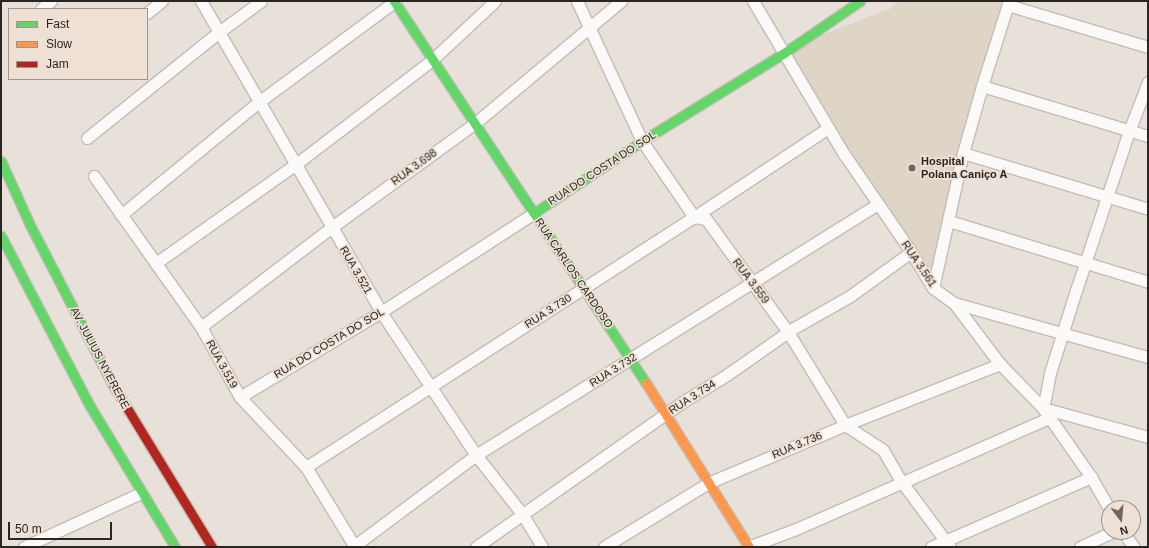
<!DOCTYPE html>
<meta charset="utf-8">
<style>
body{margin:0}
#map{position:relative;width:1149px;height:548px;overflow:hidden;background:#e8e1da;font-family:Helvetica,sans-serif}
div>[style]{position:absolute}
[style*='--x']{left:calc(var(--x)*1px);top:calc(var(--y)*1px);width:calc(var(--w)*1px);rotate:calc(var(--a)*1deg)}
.medical>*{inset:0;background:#ded5c6}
.roads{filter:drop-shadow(1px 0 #c2bcb7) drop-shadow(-1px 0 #c2bcb7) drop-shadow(0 1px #c2bcb7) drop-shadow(0 -1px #c2bcb7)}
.street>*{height:11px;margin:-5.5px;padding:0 5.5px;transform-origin:5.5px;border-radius:5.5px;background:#fcfaf9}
.fast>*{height:9px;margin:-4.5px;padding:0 4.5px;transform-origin:4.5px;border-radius:4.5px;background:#63d668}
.slow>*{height:9px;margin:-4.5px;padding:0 4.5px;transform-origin:4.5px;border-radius:4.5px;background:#ff974d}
.jam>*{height:9px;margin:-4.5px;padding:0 4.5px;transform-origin:4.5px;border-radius:4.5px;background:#b3261e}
.dots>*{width:11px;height:11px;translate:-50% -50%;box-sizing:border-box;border:2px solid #eee0d4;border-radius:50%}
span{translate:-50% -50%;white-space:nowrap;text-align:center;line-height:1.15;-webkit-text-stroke:3.5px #eee0d4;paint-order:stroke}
.poi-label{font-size:11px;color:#2b2521;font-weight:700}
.left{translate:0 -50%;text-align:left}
.street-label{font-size:11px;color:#2b2521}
.frame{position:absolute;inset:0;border:2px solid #2b2521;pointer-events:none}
.legend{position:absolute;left:8px;top:8px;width:140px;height:72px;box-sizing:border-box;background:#eee0d4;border:1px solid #a0958c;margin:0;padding:5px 7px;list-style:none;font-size:12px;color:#2b2521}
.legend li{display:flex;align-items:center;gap:8px;height:20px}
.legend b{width:20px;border:1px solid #a0958c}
.north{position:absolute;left:1101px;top:500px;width:40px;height:40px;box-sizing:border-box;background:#eee0d4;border:1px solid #a0958c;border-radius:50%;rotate:164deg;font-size:11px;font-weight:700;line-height:16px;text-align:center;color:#2b2521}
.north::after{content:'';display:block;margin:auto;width:14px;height:18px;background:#6d6762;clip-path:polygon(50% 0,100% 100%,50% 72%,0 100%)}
.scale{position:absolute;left:8px;top:522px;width:104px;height:18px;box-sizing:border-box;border:2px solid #2b2521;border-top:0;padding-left:5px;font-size:12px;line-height:14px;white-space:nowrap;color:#2b2521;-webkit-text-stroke:3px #eee0d4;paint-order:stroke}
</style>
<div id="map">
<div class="medical">
<div style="clip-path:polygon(898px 1px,1010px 1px,934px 287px,783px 50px,889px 9px)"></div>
</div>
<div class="roads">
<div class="street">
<div style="--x:201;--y:1;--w:359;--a:59.9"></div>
<div style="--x:381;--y:312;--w:172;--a:56.4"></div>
<div style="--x:476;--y:455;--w:76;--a:51.9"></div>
<div style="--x:523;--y:515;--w:37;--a:59"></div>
<div style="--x:577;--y:1;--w:154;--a:65.1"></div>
<div style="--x:642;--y:141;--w:92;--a:55.6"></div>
<div style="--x:694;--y:217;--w:12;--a:9"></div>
<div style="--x:706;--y:219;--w:140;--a:54"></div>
<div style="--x:788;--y:332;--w:109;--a:58.5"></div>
<div style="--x:845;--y:425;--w:45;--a:33.3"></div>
<div style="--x:883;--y:450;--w:36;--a:60"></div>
<div style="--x:901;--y:481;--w:82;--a:53.4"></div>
<div style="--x:753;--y:1;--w:178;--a:59.3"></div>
<div style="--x:844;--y:154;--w:119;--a:55.6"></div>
<div style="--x:911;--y:252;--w:42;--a:58.6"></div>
<div style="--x:933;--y:288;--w:26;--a:36"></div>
<div style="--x:954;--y:303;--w:76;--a:53"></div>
<div style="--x:1000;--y:364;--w:62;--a:45.7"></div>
<div style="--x:1043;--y:408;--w:84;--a:55.2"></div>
<div style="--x:1091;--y:477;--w:36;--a:60"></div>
<div style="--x:1008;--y:5;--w:146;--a:16.7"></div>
<div style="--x:41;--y:9;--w:13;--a:-39"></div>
<div style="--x:147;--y:13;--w:19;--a:-39"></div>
<div style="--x:1148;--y:82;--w:53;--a:111.2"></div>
<div style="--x:1129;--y:131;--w:168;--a:108.4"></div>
<div style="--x:1076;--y:290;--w:87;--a:107.4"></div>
<div style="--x:1050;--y:373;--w:36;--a:101"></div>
<div style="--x:1043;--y:408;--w:109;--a:15.4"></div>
<div style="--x:982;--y:86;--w:173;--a:16.8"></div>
<div style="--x:87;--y:138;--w:169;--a:-38.8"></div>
<div style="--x:219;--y:32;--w:52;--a:-36.4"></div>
<div style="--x:963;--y:153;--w:193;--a:16.8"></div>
<div style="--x:94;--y:176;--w:185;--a:54.7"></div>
<div style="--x:201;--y:327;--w:80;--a:60.9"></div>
<div style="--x:240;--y:397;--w:96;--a:46.7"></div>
<div style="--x:306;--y:467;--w:94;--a:58.5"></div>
<div style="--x:121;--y:215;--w:180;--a:-39.4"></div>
<div style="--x:260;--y:101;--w:168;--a:-36.5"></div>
<div style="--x:949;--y:221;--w:208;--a:17"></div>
<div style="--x:156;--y:263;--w:171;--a:-35.3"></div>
<div style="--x:296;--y:164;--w:171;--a:-37.4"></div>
<div style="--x:432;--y:60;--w:86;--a:-43.1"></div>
<div style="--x:933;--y:288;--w:138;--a:-77.5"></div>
<div style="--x:963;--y:153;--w:70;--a:-74.2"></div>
<div style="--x:982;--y:86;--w:89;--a:-72.4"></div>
<div style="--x:954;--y:303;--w:201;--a:15.6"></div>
<div style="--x:201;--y:327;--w:165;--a:-37.4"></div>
<div style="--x:332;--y:227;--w:175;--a:-36"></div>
<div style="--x:474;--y:124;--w:192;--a:-39.9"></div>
<div style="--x:240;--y:397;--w:165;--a:-31.1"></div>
<div style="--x:381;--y:312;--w:182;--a:-32.9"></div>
<div style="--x:306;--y:467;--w:462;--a:-32.8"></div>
<div style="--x:694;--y:217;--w:161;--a:-33.6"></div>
<div style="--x:1123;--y:532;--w:19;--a:54"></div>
<div style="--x:354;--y:546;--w:152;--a:-36.7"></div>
<div style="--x:476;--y:455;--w:474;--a:-32"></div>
<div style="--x:24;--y:547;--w:129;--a:-24.8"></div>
<div style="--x:476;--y:547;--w:254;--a:-35.1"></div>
<div style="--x:684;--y:401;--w:52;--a:-31.5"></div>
<div style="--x:728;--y:374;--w:78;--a:-35.1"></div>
<div style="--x:792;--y:329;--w:67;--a:-29.6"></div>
<div style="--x:850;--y:296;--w:75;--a:-35.8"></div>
<div style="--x:604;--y:547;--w:122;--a:-31.6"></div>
<div style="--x:708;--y:483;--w:149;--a:-22.9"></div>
<div style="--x:845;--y:425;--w:167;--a:-21.5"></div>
<div style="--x:748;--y:547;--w:51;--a:-20.6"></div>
<div style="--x:796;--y:529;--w:276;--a:-23.7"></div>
<div style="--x:931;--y:547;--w:175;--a:-23.6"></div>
<div style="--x:1080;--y:547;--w:35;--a:-25"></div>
</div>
<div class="fast">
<div style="--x:394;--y:1;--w:458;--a:56.6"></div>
<div style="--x:1;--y:161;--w:70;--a:65.6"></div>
<div style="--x:30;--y:225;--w:180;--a:62.6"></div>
<div style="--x:534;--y:213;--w:130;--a:-33.7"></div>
<div style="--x:642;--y:141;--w:167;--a:-31.8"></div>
<div style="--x:784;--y:53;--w:92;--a:-34.4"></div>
<div style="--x:1;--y:236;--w:192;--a:62.4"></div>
<div style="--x:90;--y:406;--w:165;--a:58.9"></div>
</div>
<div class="slow">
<div style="--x:646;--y:383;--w:194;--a:57.9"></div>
</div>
<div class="jam">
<div style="--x:113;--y:385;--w:190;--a:58.6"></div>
</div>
</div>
<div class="dots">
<div style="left:912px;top:168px;background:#6d6762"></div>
</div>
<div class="poi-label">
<span class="left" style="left:921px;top:168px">Hospital<br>Polana Caniço A</span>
</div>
<div class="street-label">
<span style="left:414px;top:167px;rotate:-36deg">RUA 3.698</span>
<span style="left:602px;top:168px;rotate:-33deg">RUA DO COSTA DO SOL</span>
<span style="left:919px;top:264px;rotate:56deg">RUA 3.561</span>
<span style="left:356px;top:270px;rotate:60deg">RUA 3.521</span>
<span style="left:574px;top:273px;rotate:56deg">RUA CARLOS CARDOSO</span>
<span style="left:751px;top:281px;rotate:53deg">RUA 3.559</span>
<span style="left:548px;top:311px;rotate:-33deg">RUA 3.730</span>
<span style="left:329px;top:343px;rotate:-31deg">RUA DO COSTA DO SOL</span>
<span style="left:100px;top:358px;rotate:62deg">AV. JULIUS NYERERE</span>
<span style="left:222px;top:364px;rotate:61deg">RUA 3.519</span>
<span style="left:613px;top:370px;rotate:-32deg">RUA 3.732</span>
<span style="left:692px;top:397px;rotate:-33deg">RUA 3.734</span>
<span style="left:797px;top:445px;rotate:-23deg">RUA 3.736</span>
</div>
<div class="frame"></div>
<ul class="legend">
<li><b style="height:5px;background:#63d668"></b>Fast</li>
<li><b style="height:5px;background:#ff974d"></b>Slow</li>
<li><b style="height:5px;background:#b3261e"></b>Jam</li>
</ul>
<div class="north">N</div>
<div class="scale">50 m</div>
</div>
